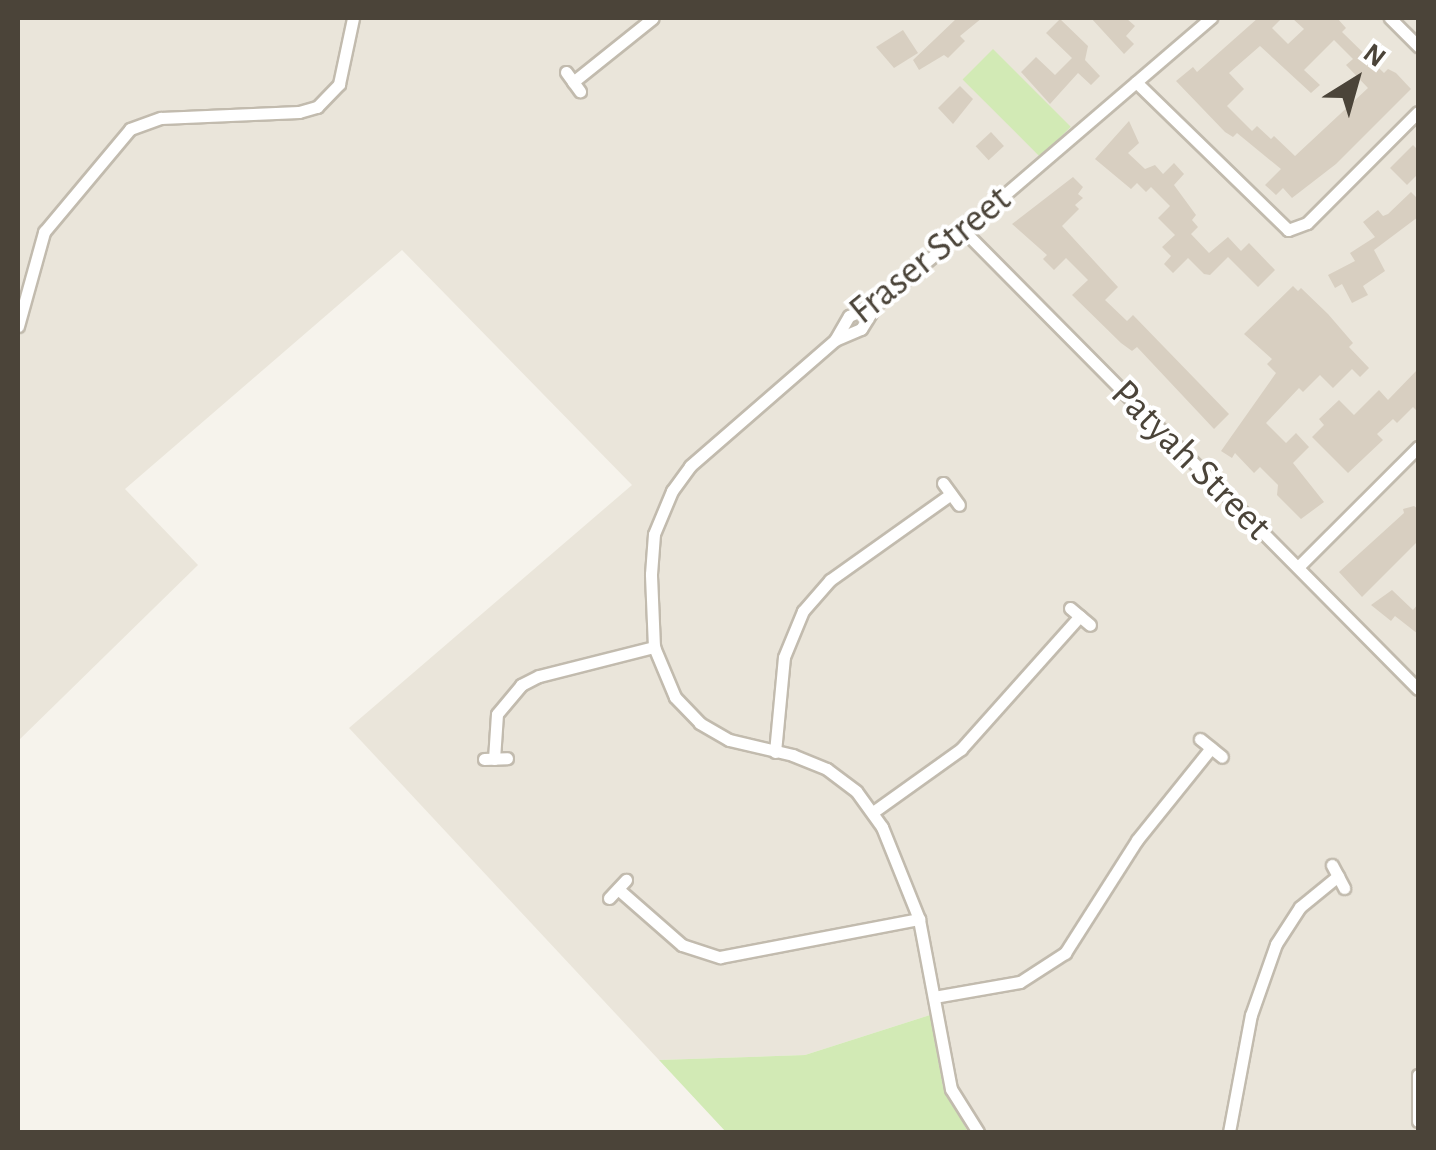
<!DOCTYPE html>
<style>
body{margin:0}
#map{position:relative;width:1436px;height:1150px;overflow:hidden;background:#f6f3ec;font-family:"Alegreya Sans",sans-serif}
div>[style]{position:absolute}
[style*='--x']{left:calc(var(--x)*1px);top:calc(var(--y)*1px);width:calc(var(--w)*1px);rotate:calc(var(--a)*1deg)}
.residential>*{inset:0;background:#eae5da}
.green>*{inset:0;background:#d2eab5;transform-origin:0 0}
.building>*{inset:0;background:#d8cfc1;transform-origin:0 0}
.roads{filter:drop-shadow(2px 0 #c2bbae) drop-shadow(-2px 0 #c2bbae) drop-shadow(0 2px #c2bbae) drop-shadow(0 -2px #c2bbae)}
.street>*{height:11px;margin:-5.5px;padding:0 5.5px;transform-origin:5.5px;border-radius:5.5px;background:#fff}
span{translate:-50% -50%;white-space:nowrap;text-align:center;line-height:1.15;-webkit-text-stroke:8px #fff;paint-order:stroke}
.street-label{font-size:40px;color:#4b4439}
.frame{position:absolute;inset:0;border:20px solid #4b4439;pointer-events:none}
.north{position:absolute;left:1306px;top:30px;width:100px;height:100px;-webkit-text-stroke:8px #fff;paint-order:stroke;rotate:37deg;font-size:28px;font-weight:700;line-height:40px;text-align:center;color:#4b4439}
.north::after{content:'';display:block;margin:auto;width:35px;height:45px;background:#4b4439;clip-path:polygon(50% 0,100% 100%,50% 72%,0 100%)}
</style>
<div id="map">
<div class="residential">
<div style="clip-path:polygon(18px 18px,1418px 18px,1418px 1132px,968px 1132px,943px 1086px,930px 1015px,805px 1055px,659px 1060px,349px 728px,632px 485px,402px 250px,125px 489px,198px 565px,18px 741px)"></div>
</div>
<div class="green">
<div style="left:993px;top:49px;width:110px;height:43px;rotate:45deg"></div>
<div style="clip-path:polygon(930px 1015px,943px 1086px,968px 1132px,726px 1132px,659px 1060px,805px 1055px)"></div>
</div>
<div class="building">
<div style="clip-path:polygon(957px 18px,982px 18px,960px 36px,965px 41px,948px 58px,944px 55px,919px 70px,913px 60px)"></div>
<div style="clip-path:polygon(1091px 18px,1126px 18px,1135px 26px,1126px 36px,1134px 44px,1124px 54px)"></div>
<div style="clip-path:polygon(evenodd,1258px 18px,1282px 18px,1272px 28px,1288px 44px,1304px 29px,1292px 18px,1337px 18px,1346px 28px,1342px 32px,1384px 73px,1388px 69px,1396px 73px,1411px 89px,1336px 164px,1292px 198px,1283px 188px,1276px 195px,1265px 185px,1281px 169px,1237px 133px,1233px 137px,1225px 132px,1176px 81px,1193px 67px,1197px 72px,1258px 18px,1334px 40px,1353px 59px,1346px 65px,1368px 88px,1295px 156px,1274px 136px,1271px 139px,1257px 126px,1252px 131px,1227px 106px,1244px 89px,1229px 73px,1260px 46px,1311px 93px,1320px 85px,1304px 70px,1334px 40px)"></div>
<div style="clip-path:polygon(1060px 19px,1088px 46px,1085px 60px,1100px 76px,1091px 85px,1078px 73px,1050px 104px,1021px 72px,1036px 57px,1055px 75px,1072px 58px,1046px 33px)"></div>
<div style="clip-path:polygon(903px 30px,918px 53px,894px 68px,876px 47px)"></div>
<div style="clip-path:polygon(960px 86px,973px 99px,953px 124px,938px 108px)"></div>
<div style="clip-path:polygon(1129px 121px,1139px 143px,1128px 153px,1145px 169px,1155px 165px,1163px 174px,1174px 163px,1184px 174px,1174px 185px,1196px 215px,1192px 220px,1198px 227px,1191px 234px,1209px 253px,1228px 237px,1241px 251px,1249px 243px,1275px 270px,1258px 287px,1228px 257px,1210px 275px,1204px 274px,1188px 258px,1173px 273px,1164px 264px,1171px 256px,1162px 247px,1175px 235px,1158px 218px,1170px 206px,1151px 187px,1146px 192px,1137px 183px,1131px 189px,1095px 159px)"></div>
<div style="left:991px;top:132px;width:19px;height:21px;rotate:47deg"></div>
<div style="clip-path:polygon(1413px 145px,1418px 150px,1418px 174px,1407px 185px,1390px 168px)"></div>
<div style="clip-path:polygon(1073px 177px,1083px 187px,1078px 194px,1083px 198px,1075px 205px,1079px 209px,1062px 226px,1118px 287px,1105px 300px,1127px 321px,1133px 315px,1229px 414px,1214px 429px,1137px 347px,1132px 351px,1121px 343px,1072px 295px,1088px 280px,1066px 258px,1054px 270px,1043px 259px,1047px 255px,1012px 224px)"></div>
<div style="clip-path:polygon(1411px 192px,1418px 199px,1418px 217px,1374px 250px,1385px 271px,1363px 286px,1368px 295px,1352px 303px,1342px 284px,1335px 288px,1328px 275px,1355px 261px,1350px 253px,1375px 237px,1363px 222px,1378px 210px,1383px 216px,1388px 214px)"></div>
<div style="clip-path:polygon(1293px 286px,1298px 291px,1301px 288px,1328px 314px,1353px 343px,1349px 347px,1369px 368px,1360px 377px,1352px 369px,1333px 388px,1320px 375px,1303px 392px,1299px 388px,1266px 423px,1286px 443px,1296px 433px,1309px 447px,1293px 463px,1324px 502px,1301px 519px,1277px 495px,1278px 485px,1260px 467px,1254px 473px,1235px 453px,1232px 458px,1221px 451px,1276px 373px,1267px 364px,1272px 359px,1244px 334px)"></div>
<div style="clip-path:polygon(1418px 369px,1418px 412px,1413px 407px,1397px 423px,1393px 419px,1377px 434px,1383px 440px,1348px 473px,1312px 437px,1324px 425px,1319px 419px,1339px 400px,1354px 415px,1379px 390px,1388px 400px)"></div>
<div style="clip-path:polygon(1414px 506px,1418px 509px,1418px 541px,1362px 597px,1339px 572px,1404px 513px,1403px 509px)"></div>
<div style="clip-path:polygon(1392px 590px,1413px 610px,1418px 604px,1418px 634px,1395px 616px,1391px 621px,1371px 605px)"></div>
</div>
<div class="roads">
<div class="street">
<div style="--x:1390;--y:18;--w:40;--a:45"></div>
<div style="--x:566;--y:72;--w:24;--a:54"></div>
<div style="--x:573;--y:82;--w:102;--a:-38.7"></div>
<div style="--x:1136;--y:82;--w:212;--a:44.2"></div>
<div style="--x:1288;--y:230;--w:20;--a:-20"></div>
<div style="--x:1307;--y:223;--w:157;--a:-45"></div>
<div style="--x:963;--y:230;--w:646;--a:45.25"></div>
<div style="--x:18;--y:326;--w:98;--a:-74.5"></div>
<div style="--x:44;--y:232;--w:134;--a:-50.1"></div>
<div style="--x:130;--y:129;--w:33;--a:-20"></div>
<div style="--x:161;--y:118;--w:138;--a:-2.5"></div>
<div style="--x:299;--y:112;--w:19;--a:-16"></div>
<div style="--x:317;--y:107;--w:32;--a:-46"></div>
<div style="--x:339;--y:84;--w:67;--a:-78"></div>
<div style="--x:835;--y:340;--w:28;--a:-23"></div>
<div style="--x:861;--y:329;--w:26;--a:-58"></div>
<div style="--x:943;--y:483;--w:27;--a:54"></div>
<div style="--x:1298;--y:567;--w:170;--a:-45"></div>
<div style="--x:1070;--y:608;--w:26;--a:40"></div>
<div style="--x:1200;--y:739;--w:28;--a:39"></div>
<div style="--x:775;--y:752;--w:95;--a:-84.6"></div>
<div style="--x:784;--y:657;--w:50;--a:-67.6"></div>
<div style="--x:803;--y:611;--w:41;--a:-48.9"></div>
<div style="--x:830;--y:580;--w:148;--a:-35.4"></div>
<div style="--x:484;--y:759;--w:23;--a:-2"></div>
<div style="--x:494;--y:759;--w:45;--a:-86.2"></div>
<div style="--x:497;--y:714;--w:38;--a:-50"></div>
<div style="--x:521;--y:685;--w:20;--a:-27"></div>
<div style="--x:539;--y:676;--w:119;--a:-14.2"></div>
<div style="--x:873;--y:812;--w:108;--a:-35.6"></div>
<div style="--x:961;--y:749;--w:178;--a:-48.2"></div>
<div style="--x:1332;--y:865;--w:26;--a:62"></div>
<div style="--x:618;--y:889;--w:85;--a:41.2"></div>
<div style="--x:682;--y:945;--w:40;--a:18"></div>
<div style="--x:720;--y:957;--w:203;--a:-10.8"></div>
<div style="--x:609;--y:898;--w:25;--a:-47"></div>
<div style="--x:934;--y:997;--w:87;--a:-9.9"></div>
<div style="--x:1020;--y:982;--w:54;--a:-32.8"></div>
<div style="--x:1065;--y:953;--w:134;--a:-57.5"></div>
<div style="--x:1137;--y:840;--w:118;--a:-51.2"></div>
<div style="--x:1418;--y:1075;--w:46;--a:90"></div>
<div style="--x:978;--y:1132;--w:51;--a:-122.1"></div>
<div style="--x:951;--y:1089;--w:173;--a:-100.7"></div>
<div style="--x:919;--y:919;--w:99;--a:-111.9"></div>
<div style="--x:882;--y:827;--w:44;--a:-125.8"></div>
<div style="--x:856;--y:791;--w:36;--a:-143"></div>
<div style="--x:827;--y:769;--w:37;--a:-158"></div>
<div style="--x:793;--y:755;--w:66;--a:-166.8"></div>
<div style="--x:729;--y:740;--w:34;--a:-150"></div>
<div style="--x:700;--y:723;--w:36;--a:-134"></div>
<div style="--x:675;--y:697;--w:54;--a:-112.8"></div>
<div style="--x:654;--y:647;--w:73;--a:-92.4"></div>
<div style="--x:651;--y:574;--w:40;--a:-85.7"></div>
<div style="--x:654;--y:534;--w:47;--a:-67.3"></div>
<div style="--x:672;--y:491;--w:31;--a:-54"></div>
<div style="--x:690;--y:466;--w:192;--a:-41"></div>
<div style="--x:835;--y:340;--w:28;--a:-60"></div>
<div style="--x:849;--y:316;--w:30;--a:-23"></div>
<div style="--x:877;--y:304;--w:440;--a:-40.6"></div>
<div style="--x:1229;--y:1132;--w:119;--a:-79.4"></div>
<div style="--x:1251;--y:1015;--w:75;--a:-70.6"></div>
<div style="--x:1276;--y:944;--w:44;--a:-57"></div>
<div style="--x:1300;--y:907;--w:49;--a:-39.2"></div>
</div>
</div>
<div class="street-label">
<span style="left:930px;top:255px;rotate:-39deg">Fraser Street</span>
<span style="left:1191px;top:460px;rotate:45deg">Patyah Street</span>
</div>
<div class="frame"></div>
<div class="north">N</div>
</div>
